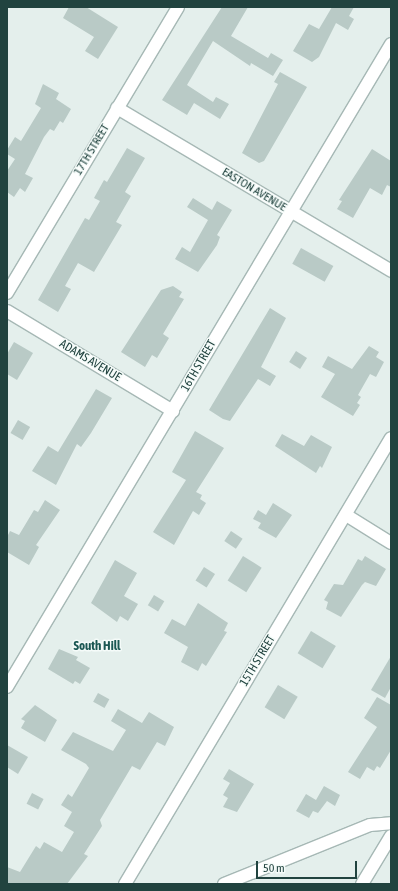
<!DOCTYPE html>
<style>
body{margin:0}
#map{position:relative;width:398px;height:891px;overflow:hidden;background:#e4efec;font-family:"Asap Condensed",sans-serif}
div>[style]{position:absolute}
[style*='--x']{left:calc(var(--x)*1px);top:calc(var(--y)*1px);width:calc(var(--w)*1px);rotate:calc(var(--a)*1deg)}
.building>*{inset:0;background:#b9cac6;transform-origin:0 0}
.roads{filter:drop-shadow(1px 0 #a6b8b5) drop-shadow(-1px 0 #a6b8b5) drop-shadow(0 1px #a6b8b5) drop-shadow(0 -1px #a6b8b5)}
.street>*{height:12px;margin:-6px;padding:0 6px;transform-origin:6px;border-radius:6px;background:#fff}
.secondary>*{height:12px;margin:-6px;padding:0 6px;transform-origin:6px;border-radius:6px;background:#fff}
span{translate:-50% -50%;white-space:nowrap;text-align:center;line-height:1.15;-webkit-text-stroke:3px #f5fbf9;paint-order:stroke}
.street-label{font-size:12px;color:#21433f}
.neighbourhood-label{font-size:13px;color:#1b5753;font-weight:700}
.frame{position:absolute;inset:0;border:8px solid #21433f;pointer-events:none}
.scale{position:absolute;left:256px;top:861px;width:101px;height:18px;box-sizing:border-box;border:2px solid #21433f;border-top:0;padding-left:5px;font-size:12px;line-height:14px;white-space:nowrap;color:#21433f;-webkit-text-stroke:3px #f5fbf9;paint-order:stroke}
</style>
<div id="map">
<div class="building">
<div style="clip-path:polygon(69px 7px,86px 7px,118px 27px,98px 59px,85px 51px,94px 37px,63px 18px)"></div>
<div style="clip-path:polygon(222px 7px,248px 7px,231px 36px,268px 58px,271px 53px,283px 60px,273px 76px,251px 63px,250px 66px,213px 41px,187px 85px,213px 102px,216px 97px,229px 104px,220px 119px,194px 103px,187px 115px,162px 100px)"></div>
<div style="clip-path:polygon(332px 7px,354px 7px,349px 16px,354px 19px,348px 30px,336px 23px,319px 57px,312px 62px,293px 51px,309px 24px,319px 29px)"></div>
<div style="clip-path:polygon(280px 72px,307px 87px,264px 161px,259px 163px,242px 153px,278px 84px,274px 82px)"></div>
<div style="clip-path:polygon(43px 84px,59px 93px,56px 99px,71px 109px,63px 123px,60px 121px,54px 131px,50px 129px,44px 137px,25px 174px,33px 178px,25px 192px,20px 188px,14px 197px,7px 192px,7px 171px,15px 159px,7px 154px,7px 150px,15px 137px,21px 141px,41px 108px,35px 104px)"></div>
<div style="clip-path:polygon(127px 148px,145px 158px,125px 192px,131px 196px,116px 222px,122px 225px,94px 272px,78px 263px,65px 286px,71px 289px,58px 312px,38px 300px,85px 218px,89px 220px,100px 201px,94px 198px,104px 180px,107px 182px)"></div>
<div style="clip-path:polygon(372px 149px,391px 161px,391px 187px,387px 185px,382px 195px,370px 188px,353px 218px,337px 209px,342px 201px,339px 200px)"></div>
<div style="clip-path:polygon(193px 198px,212px 210px,217px 201px,232px 210px,217px 235px,220px 237px,217px 245px,198px 272px,175px 259px,182px 247px,190px 252px,208px 220px,187px 207px)"></div>
<div style="left:301px;top:248px;width:37px;height:18px;rotate:29deg"></div>
<div style="clip-path:polygon(173px 286px,182px 292px,179px 297px,184px 299px,163px 334px,169px 338px,157px 358px,152px 355px,145px 367px,121px 352px,161px 290px)"></div>
<div style="clip-path:polygon(270px 308px,286px 318px,261px 367px,276px 376px,270px 386px,258px 379px,230px 421px,223px 419px,209px 410px)"></div>
<div style="clip-path:polygon(14px 342px,33px 353px,17px 380px,7px 374px,7px 354px)"></div>
<div style="clip-path:polygon(369px 346px,379px 352px,376px 357px,384px 362px,376px 377px,370px 374px,358px 395px,361px 397px,357px 403px,360px 405px,353px 416px,321px 397px,335px 374px,322px 367px,328px 356px,352px 369px)"></div>
<div style="left:296px;top:351px;width:13px;height:13px;rotate:32deg"></div>
<div style="clip-path:polygon(96px 389px,112px 398px,91px 433px,81px 447px,77px 444px,56px 485px,32px 471px,48px 446px,58px 452px)"></div>
<div style="left:18px;top:420px;width:14px;height:15px;rotate:30deg"></div>
<div style="clip-path:polygon(195px 431px,224px 448px,196px 492px,202px 495px,200px 499px,206px 503px,199px 515px,193px 511px,174px 545px,153px 532px,186px 480px,172px 472px)"></div>
<div style="clip-path:polygon(282px 434px,304px 446px,311px 435px,332px 447px,322px 468px,320px 466px,316px 473px,275px 446px)"></div>
<div style="clip-path:polygon(45px 500px,60px 510px,36px 545px,39px 547px,29px 565px,7px 552px,7px 537px,10px 531px,19px 535px,34px 510px,38px 512px)"></div>
<div style="clip-path:polygon(273px 503px,292px 515px,276px 538px,258px 528px,261px 523px,253px 519px,258px 510px,266px 515px)"></div>
<div style="left:231px;top:531px;width:14px;height:12px;rotate:34deg"></div>
<div style="left:243px;top:556px;width:22px;height:29px;rotate:32deg"></div>
<div style="clip-path:polygon(365px 556px,386px 569px,376px 586px,365px 582px,362px 585px,341px 617px,326px 609px,328px 602px,324px 600px,334px 584px,343px 585px,358px 559px,362px 561px)"></div>
<div style="clip-path:polygon(115px 560px,137px 573px,124px 596px,138px 604px,128px 621px,120px 616px,117px 622px,91px 603px)"></div>
<div style="left:204px;top:567px;width:13px;height:16px;rotate:32deg"></div>
<div style="left:154px;top:595px;width:12px;height:12px;rotate:31deg"></div>
<div style="clip-path:polygon(198px 603px,228px 623px,224px 631px,227px 632px,206px 666px,202px 663px,198px 671px,181px 662px,188px 647px,164px 633px,172px 619px,185px 626px)"></div>
<div style="left:311px;top:631px;width:29px;height:26px;rotate:31deg"></div>
<div style="clip-path:polygon(59px 649px,78px 657px,76px 660px,90px 668px,80px 684px,75px 681px,73px 684px,48px 669px)"></div>
<div style="clip-path:polygon(391px 656px,391px 687px,385px 698px,371px 690px)"></div>
<div style="left:278px;top:685px;width:23px;height:26px;rotate:31deg"></div>
<div style="left:98px;top:693px;width:13px;height:10px;rotate:29deg"></div>
<div style="clip-path:polygon(377px 697px,391px 705px,391px 750px,380px 768px,377px 766px,374px 771px,367px 767px,360px 779px,348px 772px,377px 727px,364px 718px)"></div>
<div style="clip-path:polygon(35px 705px,57px 720px,45px 742px,21px 728px,25px 721px,21px 719px)"></div>
<div style="clip-path:polygon(118px 709px,142px 723px,149px 712px,174px 727px,165px 746px,157px 742px,140px 770px,132px 766px,100px 820px,102px 826px,84px 854px,88px 856px,67px 884px,7px 884px,7px 867px,20px 872px,36px 846px,40px 849px,44px 842px,62px 852px,74px 832px,64px 826px,72px 812px,61px 805px,68px 794px,72px 797px,89px 768px,86px 764px,61px 750px,73px 732px,113px 751px,126px 730px,111px 721px)"></div>
<div style="clip-path:polygon(7px 745px,28px 757px,18px 774px,7px 767px)"></div>
<div style="clip-path:polygon(229px 769px,254px 784px,237px 812px,223px 807px,228px 798px,223px 795px,230px 783px,223px 779px)"></div>
<div style="clip-path:polygon(324px 786px,340px 795px,335px 806px,327px 801px,318px 813px,313px 811px,309px 818px,296px 811px,306px 794px,316px 800px)"></div>
<div style="left:32px;top:793px;width:13px;height:12px;rotate:27deg"></div>
</div>
<div class="roads">
<div class="street">
<div style="--x:117;--y:108;--w:319;--a:30.7"></div>
<div style="--x:7;--y:293;--w:333;--a:-59.1"></div>
<div style="--x:7;--y:311;--w:194;--a:31.1"></div>
<div style="--x:346;--y:515;--w:53;--a:31.9"></div>
<div style="--x:7;--y:687;--w:749;--a:-59.15"></div>
<div style="--x:125;--y:884;--w:519;--a:-59.19"></div>
<div style="--x:224;--y:884;--w:157;--a:-22"></div>
<div style="--x:370;--y:825;--w:21;--a:-5"></div>
</div>
<div class="secondary">
<div style="--x:362;--y:884;--w:56;--a:-58.9"></div>
</div>
</div>
<div class="street-label">
<span style="left:92px;top:150px;rotate:-59deg">17TH STREET</span>
<span style="left:254px;top:190px;rotate:31deg">EASTON AVENUE</span>
<span style="left:90px;top:361px;rotate:31deg">ADAMS AVENUE</span>
<span style="left:199px;top:366px;rotate:-60deg">16TH STREET</span>
<span style="left:258px;top:661px;rotate:-59deg">15TH STREET</span>
</div>
<div class="neighbourhood-label">
<span style="left:97px;top:646px">South Hill</span>
</div>
<div class="frame"></div>
<div class="scale">50 m</div>
</div>
